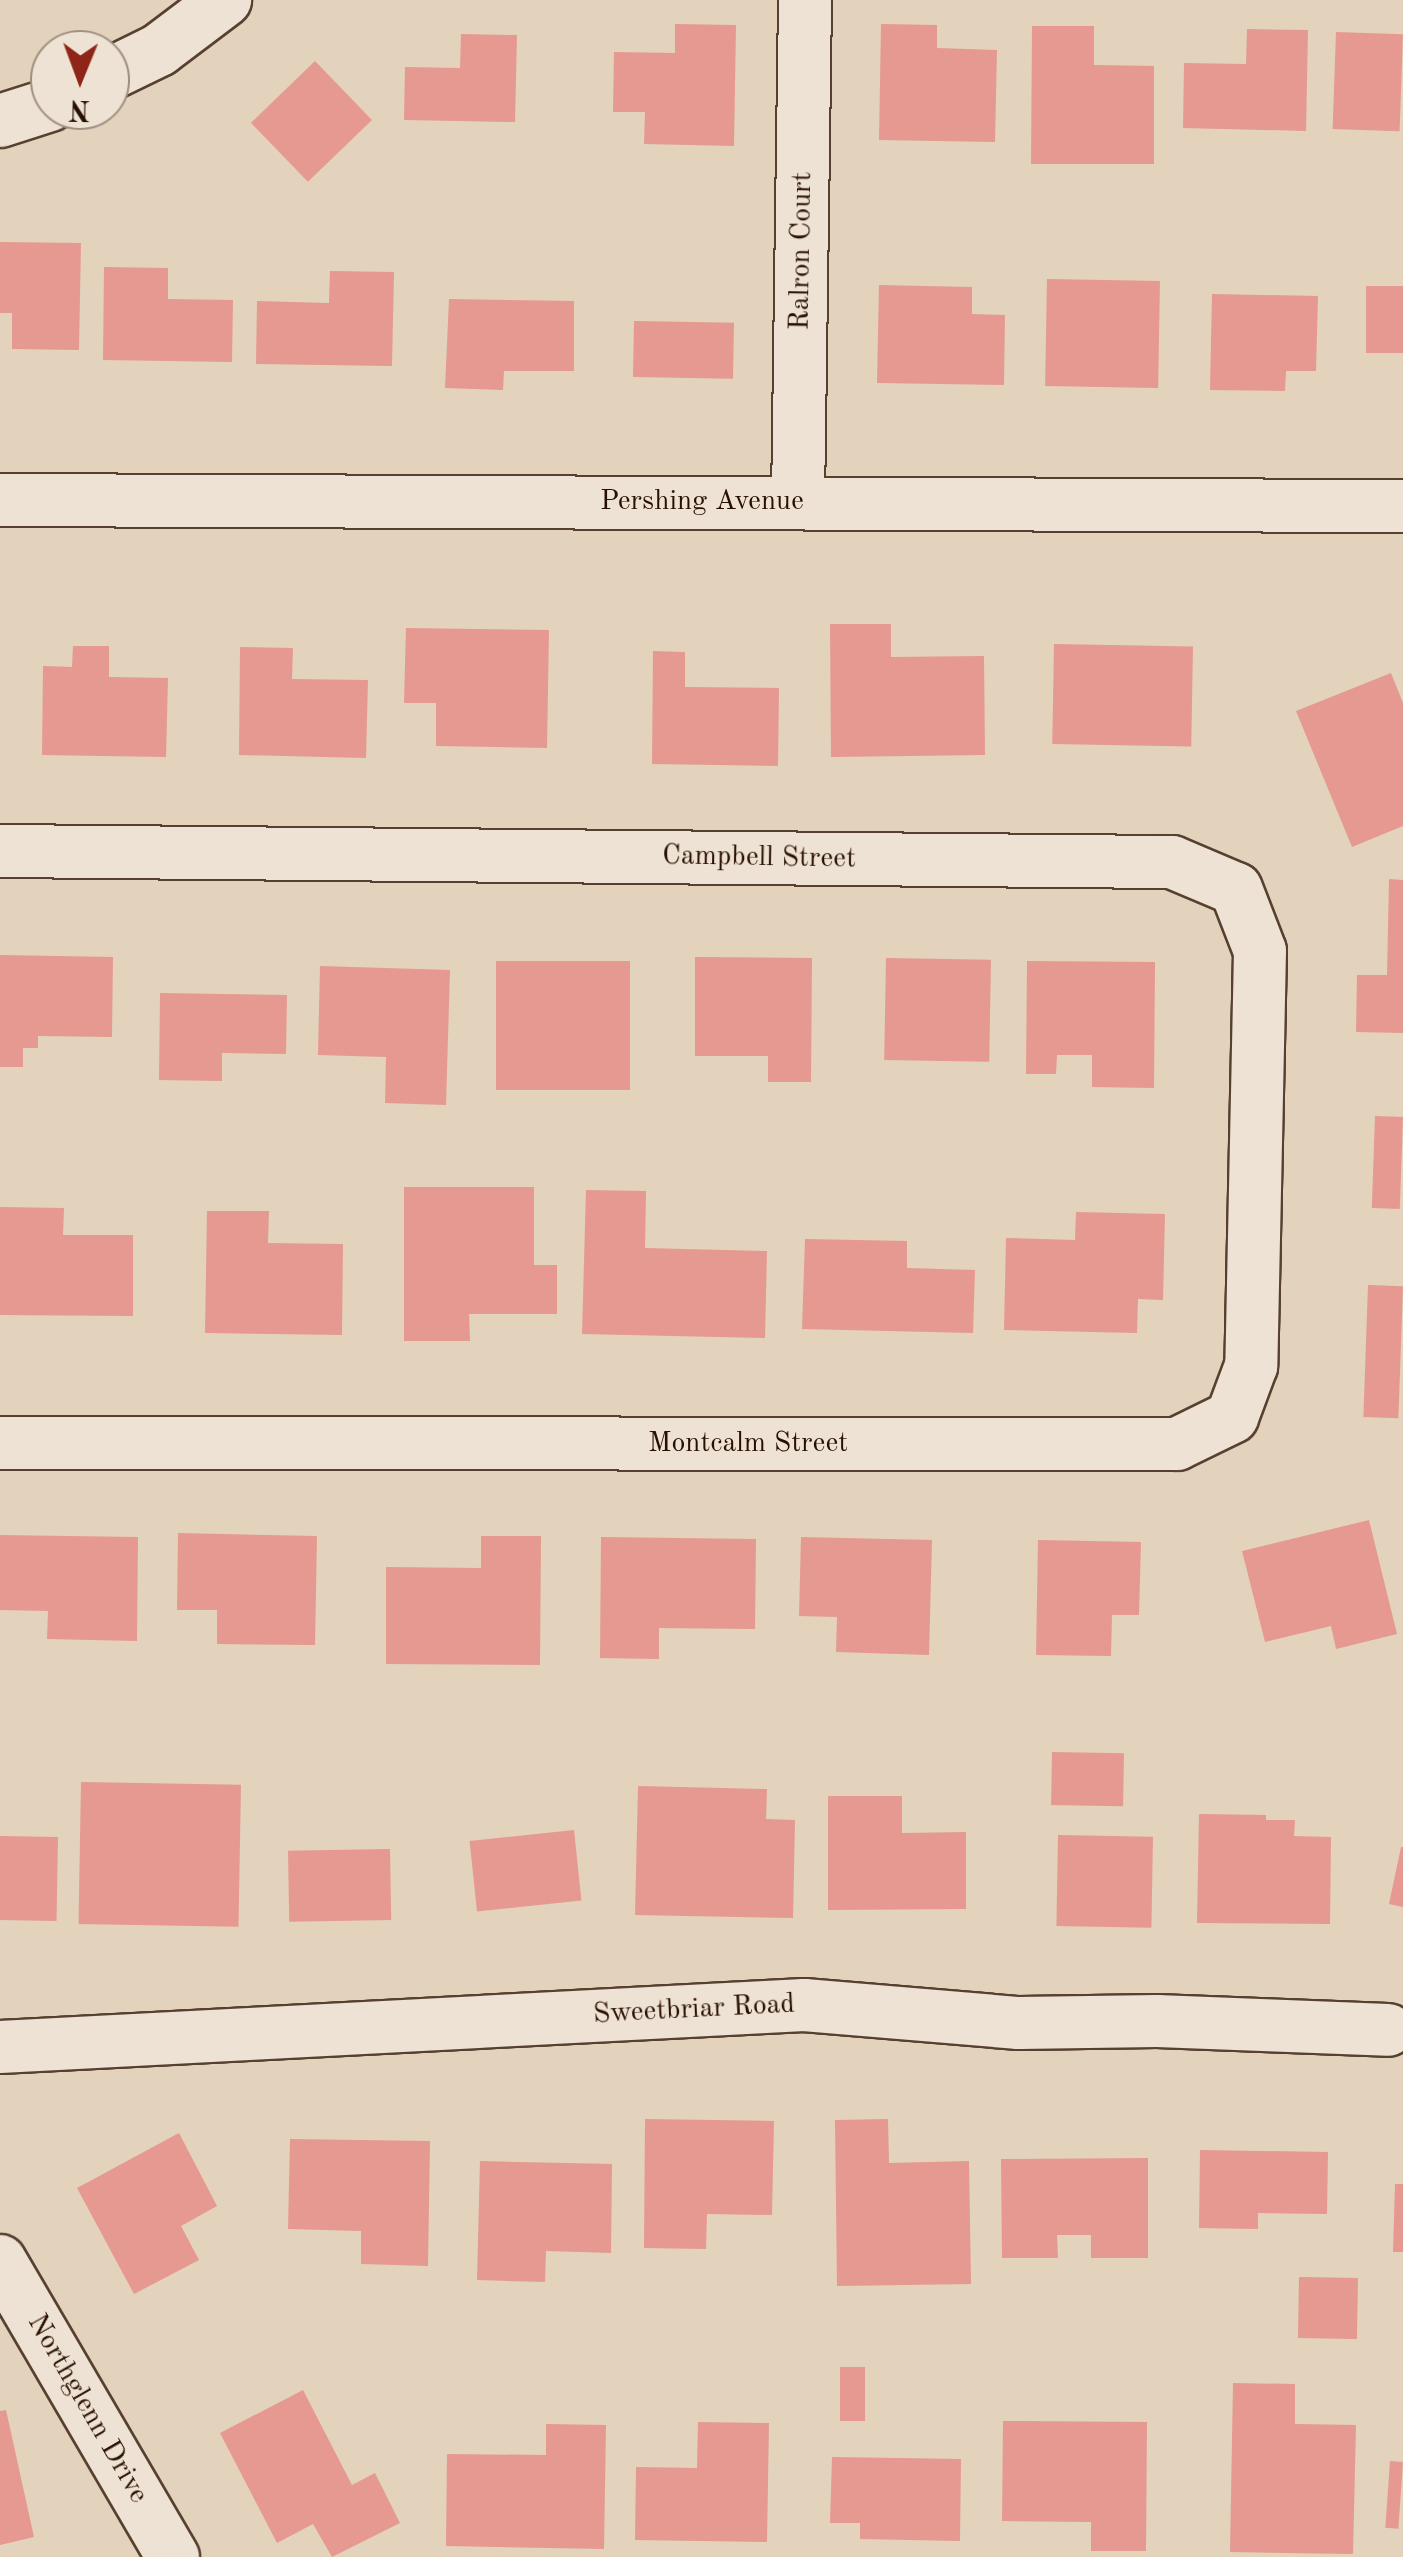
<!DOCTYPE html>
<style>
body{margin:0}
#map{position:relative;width:1403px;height:2557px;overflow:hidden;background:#e3d2bc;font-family:"Old Standard TT",serif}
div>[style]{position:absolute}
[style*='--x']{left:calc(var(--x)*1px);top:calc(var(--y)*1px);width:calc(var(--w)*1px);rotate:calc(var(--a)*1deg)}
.building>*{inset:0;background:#e59990;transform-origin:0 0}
.roads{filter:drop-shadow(2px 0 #584030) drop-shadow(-2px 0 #584030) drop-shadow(0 2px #584030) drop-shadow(0 -2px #584030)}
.minor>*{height:52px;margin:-26px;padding:0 26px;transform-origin:26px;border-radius:26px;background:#ede2d3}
span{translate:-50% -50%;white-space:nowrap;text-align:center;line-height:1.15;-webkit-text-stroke:8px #ede2d3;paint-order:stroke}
.street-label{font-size:28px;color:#290f01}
.north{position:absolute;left:30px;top:30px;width:100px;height:100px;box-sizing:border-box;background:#ede2d3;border:2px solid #9f8e7f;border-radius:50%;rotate:181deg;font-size:28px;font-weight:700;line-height:40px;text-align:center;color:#290f01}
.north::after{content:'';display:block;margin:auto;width:35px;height:45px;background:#8f2418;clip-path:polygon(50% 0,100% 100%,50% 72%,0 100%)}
</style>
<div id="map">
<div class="building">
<div style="clip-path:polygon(675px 24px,736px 25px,734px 146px,644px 144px,645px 112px,613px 112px,614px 52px,675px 53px)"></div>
<div style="clip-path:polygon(881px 24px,937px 25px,937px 48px,997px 50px,995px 142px,879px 140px)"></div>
<div style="clip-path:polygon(1032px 26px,1094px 26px,1094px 65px,1154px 66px,1154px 164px,1031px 164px)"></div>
<div style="clip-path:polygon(1247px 29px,1308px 30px,1306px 131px,1183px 128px,1184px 63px,1246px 64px)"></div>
<div style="left:1336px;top:32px;width:67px;height:97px;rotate:2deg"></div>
<div style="clip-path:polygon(461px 34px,517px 35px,515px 122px,404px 120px,405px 67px,460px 68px)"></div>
<div style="left:315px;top:61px;width:82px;height:89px;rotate:46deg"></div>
<div style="clip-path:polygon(0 242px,81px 243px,79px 350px,12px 349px,12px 313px,0 313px)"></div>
<div style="clip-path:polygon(104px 267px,168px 268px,168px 299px,233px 300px,232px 362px,103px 360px)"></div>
<div style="clip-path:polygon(330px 271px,394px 272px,392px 366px,256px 364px,257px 301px,329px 303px)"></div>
<div style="left:1047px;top:279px;width:113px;height:107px;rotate:1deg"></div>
<div style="clip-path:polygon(879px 285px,972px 287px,972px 314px,1005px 315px,1004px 385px,877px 383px)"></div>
<div style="left:1366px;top:286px;width:37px;height:67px"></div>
<div style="clip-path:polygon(1212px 294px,1318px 296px,1316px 371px,1286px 371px,1285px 391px,1210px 390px)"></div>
<div style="clip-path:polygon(449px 299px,574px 301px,574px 371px,504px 371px,503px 390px,445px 388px)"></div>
<div style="left:634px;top:321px;width:100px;height:56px;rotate:1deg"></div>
<div style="clip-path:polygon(830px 624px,891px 624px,891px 657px,984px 656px,985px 755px,831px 757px)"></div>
<div style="clip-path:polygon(406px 628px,549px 630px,547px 748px,436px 746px,436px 703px,404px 703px)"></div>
<div style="left:1054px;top:644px;width:139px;height:100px;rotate:1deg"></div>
<div style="clip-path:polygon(73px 646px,109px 646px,109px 677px,168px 678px,166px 757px,42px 755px,43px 666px,72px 667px)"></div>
<div style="clip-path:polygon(240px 647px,293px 648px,292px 679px,368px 680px,366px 758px,239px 755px)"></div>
<div style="clip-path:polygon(653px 651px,685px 652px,685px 687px,779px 688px,778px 766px,652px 764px)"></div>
<div style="clip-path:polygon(1391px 673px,1403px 703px,1403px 826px,1352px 847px,1296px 711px)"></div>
<div style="clip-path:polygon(1389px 879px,1403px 880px,1403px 1033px,1356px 1032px,1357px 975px,1387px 975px)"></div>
<div style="clip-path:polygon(0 955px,113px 957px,112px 1037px,38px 1036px,38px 1048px,23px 1048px,23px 1067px,0 1067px)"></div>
<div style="clip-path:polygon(695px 957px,812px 958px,811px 1082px,768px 1082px,768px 1056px,695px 1056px)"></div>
<div style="left:886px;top:958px;width:105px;height:102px;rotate:1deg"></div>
<div style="left:496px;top:961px;width:134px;height:129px"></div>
<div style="clip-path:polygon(1027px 961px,1155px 962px,1154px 1088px,1092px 1087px,1092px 1055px,1057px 1055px,1056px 1074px,1026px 1074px)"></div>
<div style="clip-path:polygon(320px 966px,450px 970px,446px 1105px,385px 1103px,386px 1057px,318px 1055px)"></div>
<div style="clip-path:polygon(160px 993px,287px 995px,286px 1054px,222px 1053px,222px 1081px,159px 1080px)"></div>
<div style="left:1375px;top:1116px;width:28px;height:92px;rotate:2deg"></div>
<div style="clip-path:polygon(404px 1187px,534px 1187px,534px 1265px,557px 1265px,557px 1314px,469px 1314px,470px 1341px,404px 1341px)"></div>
<div style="clip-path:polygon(586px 1190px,646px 1191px,645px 1248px,767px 1251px,765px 1338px,582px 1334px)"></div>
<div style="clip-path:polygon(0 1207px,64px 1208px,63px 1235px,133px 1235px,133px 1316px,0 1315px)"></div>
<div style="clip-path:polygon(207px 1211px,269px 1211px,268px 1243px,343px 1244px,342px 1335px,205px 1333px)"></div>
<div style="clip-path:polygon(1076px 1212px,1165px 1214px,1163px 1300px,1138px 1299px,1137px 1333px,1004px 1330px,1006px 1238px,1075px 1240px)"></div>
<div style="clip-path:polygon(805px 1239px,907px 1241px,907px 1268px,975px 1270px,973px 1333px,802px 1329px)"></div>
<div style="left:1368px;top:1285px;width:35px;height:132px;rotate:2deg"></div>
<div style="clip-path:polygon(1369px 1520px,1397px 1634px,1336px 1649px,1331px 1626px,1265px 1642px,1242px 1551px)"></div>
<div style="clip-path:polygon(178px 1533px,317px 1536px,315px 1645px,217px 1644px,217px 1610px,177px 1610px)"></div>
<div style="clip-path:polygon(0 1535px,138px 1537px,137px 1641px,47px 1639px,48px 1611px,0 1610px)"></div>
<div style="clip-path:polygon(481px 1536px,541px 1536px,540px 1665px,386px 1664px,386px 1567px,481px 1568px)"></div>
<div style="clip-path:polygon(601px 1537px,756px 1539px,755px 1629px,659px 1628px,659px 1659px,600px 1658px)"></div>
<div style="clip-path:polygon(801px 1537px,932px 1540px,929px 1655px,836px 1652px,837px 1617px,799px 1616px)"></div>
<div style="clip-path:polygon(1038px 1540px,1141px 1542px,1139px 1615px,1112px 1615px,1111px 1656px,1036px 1655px)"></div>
<div style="left:1052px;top:1752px;width:72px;height:53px;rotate:1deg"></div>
<div style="left:81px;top:1782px;width:160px;height:142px;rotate:1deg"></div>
<div style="clip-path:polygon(638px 1786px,767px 1789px,766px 1819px,795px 1820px,793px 1918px,635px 1915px)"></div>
<div style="clip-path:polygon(828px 1796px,902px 1796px,902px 1833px,966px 1832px,966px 1909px,828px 1910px)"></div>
<div style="clip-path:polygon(1199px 1814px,1266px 1815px,1266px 1820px,1295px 1820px,1294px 1836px,1331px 1837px,1330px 1924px,1197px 1923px)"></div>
<div style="left:574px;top:1830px;width:71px;height:105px;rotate:84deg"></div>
<div style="left:1058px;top:1835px;width:95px;height:91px;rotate:1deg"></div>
<div style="left:0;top:1836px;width:58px;height:84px;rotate:1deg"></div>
<div style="clip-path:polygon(1401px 1847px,1403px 1847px,1403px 1907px,1389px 1904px)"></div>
<div style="left:390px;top:1849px;width:71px;height:102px;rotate:89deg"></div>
<div style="clip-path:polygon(645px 2119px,774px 2121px,772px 2215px,707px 2214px,706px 2249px,644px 2248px)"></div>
<div style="clip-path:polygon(888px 2119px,889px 2163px,969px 2161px,971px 2284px,837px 2286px,835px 2120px)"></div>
<div style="clip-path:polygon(179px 2133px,217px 2206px,181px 2226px,199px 2260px,134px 2294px,77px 2188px)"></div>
<div style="clip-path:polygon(290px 2139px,430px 2141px,428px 2266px,361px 2264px,361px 2231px,288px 2229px)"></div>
<div style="clip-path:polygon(1200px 2150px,1328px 2152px,1327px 2214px,1258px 2213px,1258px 2229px,1199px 2228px)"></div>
<div style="clip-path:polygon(1148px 2158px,1148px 2258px,1091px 2258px,1091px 2235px,1057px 2235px,1058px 2258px,1002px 2258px,1001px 2159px)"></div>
<div style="clip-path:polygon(480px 2161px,612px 2164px,611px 2253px,546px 2251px,545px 2282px,477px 2280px)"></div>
<div style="clip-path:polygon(1395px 2184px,1403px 2184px,1403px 2252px,1393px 2252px)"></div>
<div style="left:1299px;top:2277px;width:59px;height:61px;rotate:1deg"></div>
<div style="left:840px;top:2367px;width:25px;height:54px"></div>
<div style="clip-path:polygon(1233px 2383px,1295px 2384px,1295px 2424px,1356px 2425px,1353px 2554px,1230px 2552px)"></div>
<div style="clip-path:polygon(303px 2390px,352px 2485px,375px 2473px,400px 2523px,332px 2557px,313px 2524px,277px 2543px,220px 2433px)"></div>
<div style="clip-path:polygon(6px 2410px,34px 2537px,0 2545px,0 2411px)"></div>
<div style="clip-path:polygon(1003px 2421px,1147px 2422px,1146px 2551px,1091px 2551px,1091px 2522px,1002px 2521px)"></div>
<div style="clip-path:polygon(698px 2422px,769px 2423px,767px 2542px,635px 2540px,636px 2467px,697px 2468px)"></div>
<div style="clip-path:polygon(546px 2424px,606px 2425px,604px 2549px,446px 2546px,447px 2454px,546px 2455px)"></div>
<div style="clip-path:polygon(832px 2457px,961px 2459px,960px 2541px,860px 2539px,860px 2523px,830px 2523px)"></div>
<div style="left:1390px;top:2461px;width:13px;height:67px;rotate:4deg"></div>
</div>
<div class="roads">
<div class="minor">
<div style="--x:110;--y:74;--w:55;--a:-26.1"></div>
<div style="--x:159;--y:50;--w:83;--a:-37.1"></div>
<div style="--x:0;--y:121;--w:52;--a:-17.7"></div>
<div style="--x:0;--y:500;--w:1403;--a:0.25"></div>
<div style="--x:798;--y:502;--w:502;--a:-89.2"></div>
<div style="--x:0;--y:851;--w:1172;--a:0.54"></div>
<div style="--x:1172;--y:862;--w:69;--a:22.9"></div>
<div style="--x:1236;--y:889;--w:66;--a:68.8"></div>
<div style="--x:1260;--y:951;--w:415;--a:91.2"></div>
<div style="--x:1251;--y:1366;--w:54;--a:110.4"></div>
<div style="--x:1232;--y:1417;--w:61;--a:153.9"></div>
<div style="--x:1177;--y:1444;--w:1177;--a:-179.95"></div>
<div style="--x:0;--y:2047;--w:805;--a:-2.99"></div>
<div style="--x:804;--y:2005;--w:216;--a:4.8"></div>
<div style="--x:1019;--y:2023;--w:138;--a:-0.8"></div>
<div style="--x:1157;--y:2021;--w:231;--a:2.2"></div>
<div style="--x:0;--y:2261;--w:343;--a:59.7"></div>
</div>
</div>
<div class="street-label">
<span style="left:802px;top:251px;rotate:-89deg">Ralron Court</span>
<span style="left:702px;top:502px">Pershing Avenue</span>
<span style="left:759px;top:858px;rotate:1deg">Campbell Street</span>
<span style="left:748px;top:1444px">Montcalm Street</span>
<span style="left:694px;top:2010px;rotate:-3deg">Sweetbriar Road</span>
<span style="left:87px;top:2409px;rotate:60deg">Northglenn Drive</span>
</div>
<div class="north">N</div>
</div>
